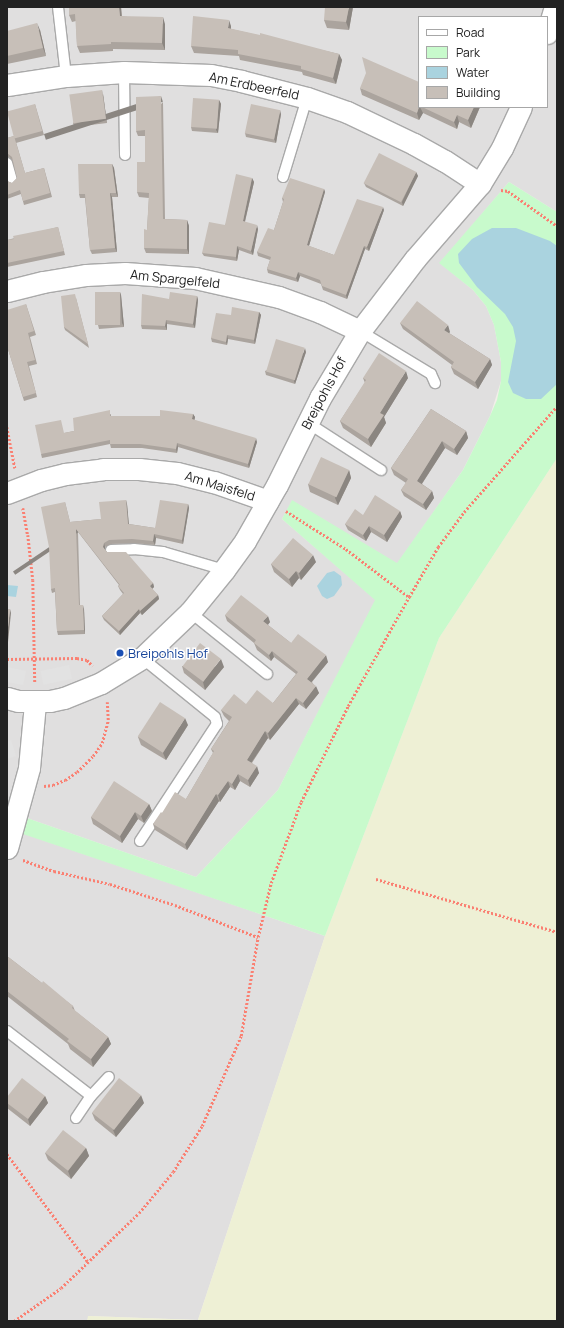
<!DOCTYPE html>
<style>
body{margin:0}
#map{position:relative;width:564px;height:1328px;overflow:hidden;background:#f2efe9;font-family:Manrope,sans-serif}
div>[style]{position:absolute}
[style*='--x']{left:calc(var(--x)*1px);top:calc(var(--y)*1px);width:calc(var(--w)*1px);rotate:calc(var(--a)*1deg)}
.residential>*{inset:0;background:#e0dfdf}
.farmland>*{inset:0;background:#eef0d5}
.park>*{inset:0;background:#c8facc}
.parking>*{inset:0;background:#e2e2e2;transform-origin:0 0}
.water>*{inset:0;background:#aad3df}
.path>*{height:2.5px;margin-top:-1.25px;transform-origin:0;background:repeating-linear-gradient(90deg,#fa8072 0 2px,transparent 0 4px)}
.roads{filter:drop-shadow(1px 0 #a9a9a9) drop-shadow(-1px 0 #a9a9a9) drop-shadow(0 1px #a9a9a9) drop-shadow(0 -1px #a9a9a9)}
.lane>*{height:10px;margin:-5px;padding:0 5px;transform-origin:5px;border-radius:5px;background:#fff}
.street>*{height:21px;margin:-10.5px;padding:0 10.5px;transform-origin:10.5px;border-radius:10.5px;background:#fff}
.wall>*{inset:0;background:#aba49e}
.shaded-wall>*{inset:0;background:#8b8681;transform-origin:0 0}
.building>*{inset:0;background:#c7bfb8;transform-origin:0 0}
.dots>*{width:11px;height:11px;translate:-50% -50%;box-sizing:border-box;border:2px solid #fff;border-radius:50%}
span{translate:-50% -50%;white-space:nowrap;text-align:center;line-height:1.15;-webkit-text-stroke:3px #fff;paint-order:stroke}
.street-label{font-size:13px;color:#222}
.transit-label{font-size:13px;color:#164399}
.left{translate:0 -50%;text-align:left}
.frame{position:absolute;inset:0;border:8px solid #222;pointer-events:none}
.legend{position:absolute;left:418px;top:16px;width:130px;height:92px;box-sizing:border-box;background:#fff;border:1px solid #a7a7a7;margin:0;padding:5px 7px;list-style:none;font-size:12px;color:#222}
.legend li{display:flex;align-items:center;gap:8px;height:20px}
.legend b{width:20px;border:1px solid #a7a7a7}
</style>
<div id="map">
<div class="residential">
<div style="clip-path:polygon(evenodd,7px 7px,557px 7px,557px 212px,509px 182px,440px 263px,473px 290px,486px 306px,494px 325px,501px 362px,501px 381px,490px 416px,463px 470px,397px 564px,292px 501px,282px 519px,376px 600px,278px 790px,196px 877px,24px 817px,7px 809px,7px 7px,419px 17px,547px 17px,547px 107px,419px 107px,419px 17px)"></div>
<div style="clip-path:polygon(7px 828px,325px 936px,198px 1320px,89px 1316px,87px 1321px,7px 1321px)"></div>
</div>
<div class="farmland">
<div style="clip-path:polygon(557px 458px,557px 1321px,87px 1321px,88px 1316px,198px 1320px,325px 936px,439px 638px)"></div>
</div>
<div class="park">
<div style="clip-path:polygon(509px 182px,557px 212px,557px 458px,439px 638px,325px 936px,20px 833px,24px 817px,196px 877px,278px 790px,375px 600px,282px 519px,292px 500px,397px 563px,463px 470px,490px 416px,497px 400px,501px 381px,501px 362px,494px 325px,486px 306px,473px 290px,439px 263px)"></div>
</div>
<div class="parking">
<div style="left:69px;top:665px;width:14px;height:29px;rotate:78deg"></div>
<div style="clip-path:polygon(7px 667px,26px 671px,23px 685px,7px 682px)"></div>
<div style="clip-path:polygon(11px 740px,16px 756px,7px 759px,7px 741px)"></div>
</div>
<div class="water">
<div style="clip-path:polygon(492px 228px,516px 228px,550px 241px,557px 246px,557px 384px,541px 399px,526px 399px,513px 393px,508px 382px,516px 341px,513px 327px,505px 314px,477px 287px,459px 263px,458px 254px,472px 239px)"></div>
<div style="clip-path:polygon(334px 571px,341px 576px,342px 585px,334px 596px,327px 599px,322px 596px,317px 586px,327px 573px)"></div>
<div style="clip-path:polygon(7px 585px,18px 586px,16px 597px,7px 596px)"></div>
</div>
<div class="path">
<div style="--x:501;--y:190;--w:7;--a:8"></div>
<div style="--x:508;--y:191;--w:60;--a:35.5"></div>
<div style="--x:7;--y:427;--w:42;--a:79"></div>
<div style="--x:23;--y:508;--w:27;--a:80"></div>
<div style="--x:28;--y:535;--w:45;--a:83.7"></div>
<div style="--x:33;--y:580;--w:102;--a:88.9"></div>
<div style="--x:286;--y:511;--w:71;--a:32.3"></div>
<div style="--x:346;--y:549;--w:79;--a:37.3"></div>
<div style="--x:7;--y:659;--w:70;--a:-0.8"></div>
<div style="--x:77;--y:658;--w:10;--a:11"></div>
<div style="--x:87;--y:660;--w:8;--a:45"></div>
<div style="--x:44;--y:786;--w:9;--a:-6"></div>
<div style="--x:53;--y:785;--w:13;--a:-23"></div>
<div style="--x:65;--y:780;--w:14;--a:-34"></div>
<div style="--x:77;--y:772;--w:23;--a:-45"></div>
<div style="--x:93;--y:756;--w:16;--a:-55"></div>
<div style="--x:102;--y:743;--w:24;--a:-75"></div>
<div style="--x:108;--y:720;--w:18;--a:-93"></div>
<div style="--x:23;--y:860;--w:33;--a:20"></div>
<div style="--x:54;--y:871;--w:57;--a:13.1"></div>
<div style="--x:110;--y:884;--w:68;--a:17.9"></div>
<div style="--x:175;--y:905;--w:89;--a:21.1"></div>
<div style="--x:376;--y:879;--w:189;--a:16.3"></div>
<div style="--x:7;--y:1154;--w:135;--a:53.1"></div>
<div style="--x:14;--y:1321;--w:57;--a:-35.1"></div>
<div style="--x:61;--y:1288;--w:108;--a:-43.9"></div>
<div style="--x:139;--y:1213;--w:53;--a:-50.3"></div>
<div style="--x:173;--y:1172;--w:54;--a:-57.8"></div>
<div style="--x:202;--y:1126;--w:98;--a:-66.6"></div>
<div style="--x:241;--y:1036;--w:100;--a:-80.3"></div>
<div style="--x:258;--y:937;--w:56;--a:-76.5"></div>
<div style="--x:271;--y:883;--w:86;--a:-69.7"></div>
<div style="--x:301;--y:802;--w:107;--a:-63.9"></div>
<div style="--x:348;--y:706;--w:125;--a:-60.8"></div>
<div style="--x:409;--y:597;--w:58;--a:-59.9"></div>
<div style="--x:438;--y:547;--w:44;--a:-53.4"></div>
<div style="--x:464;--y:512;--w:141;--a:-48.7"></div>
</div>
<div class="roads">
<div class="lane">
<div style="--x:58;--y:7;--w:69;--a:83.4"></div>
<div style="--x:124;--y:72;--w:83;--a:89.3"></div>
<div style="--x:7;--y:163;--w:18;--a:74"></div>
<div style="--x:283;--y:177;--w:83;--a:-73.1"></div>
<div style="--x:360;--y:331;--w:83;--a:31.2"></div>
<div style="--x:431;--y:374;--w:10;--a:66"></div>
<div style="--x:308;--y:423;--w:87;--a:32.8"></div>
<div style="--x:111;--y:550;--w:23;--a:-2"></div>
<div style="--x:134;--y:549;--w:29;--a:6"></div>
<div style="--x:163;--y:552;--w:64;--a:16.4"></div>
<div style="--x:190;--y:612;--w:99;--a:38.8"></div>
<div style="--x:140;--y:841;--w:140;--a:-56.7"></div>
<div style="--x:217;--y:724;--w:7;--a:-106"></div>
<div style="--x:215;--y:717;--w:94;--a:-141.1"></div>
<div style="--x:7;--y:1031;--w:106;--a:37.7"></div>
<div style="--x:76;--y:1118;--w:27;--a:-56"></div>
<div style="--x:91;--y:1096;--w:26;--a:-47"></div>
</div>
<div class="street">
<div style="--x:547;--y:33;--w:27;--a:-73"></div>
<div style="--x:7;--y:85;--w:60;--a:-8.7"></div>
<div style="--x:66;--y:76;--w:58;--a:-3.9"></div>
<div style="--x:124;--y:72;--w:87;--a:2"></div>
<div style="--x:211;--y:75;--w:31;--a:11"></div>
<div style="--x:241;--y:81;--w:68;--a:14.4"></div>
<div style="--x:307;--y:98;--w:42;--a:19.3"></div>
<div style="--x:347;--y:112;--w:74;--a:25.5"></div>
<div style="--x:414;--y:144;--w:35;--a:29"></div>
<div style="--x:445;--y:161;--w:42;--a:33.3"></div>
<div style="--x:7;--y:291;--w:37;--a:-14"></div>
<div style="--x:43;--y:282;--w:44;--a:-9.2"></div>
<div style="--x:86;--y:275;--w:39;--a:-3"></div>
<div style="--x:125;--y:273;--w:70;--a:4.1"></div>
<div style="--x:195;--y:278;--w:86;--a:12.7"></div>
<div style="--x:279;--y:297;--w:44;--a:20.1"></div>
<div style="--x:320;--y:312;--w:44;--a:25.4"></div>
<div style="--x:7;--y:493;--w:36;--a:-21"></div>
<div style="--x:41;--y:480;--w:25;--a:-14"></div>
<div style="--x:65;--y:474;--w:38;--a:-7"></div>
<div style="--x:103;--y:469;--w:36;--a:0"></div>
<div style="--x:139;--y:469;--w:38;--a:6"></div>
<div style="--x:177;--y:473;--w:38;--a:14"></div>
<div style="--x:214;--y:482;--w:57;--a:19.4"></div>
<div style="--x:7;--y:698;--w:11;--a:15"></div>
<div style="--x:18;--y:701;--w:32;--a:0"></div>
<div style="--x:50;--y:701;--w:14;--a:-12"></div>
<div style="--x:64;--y:698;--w:40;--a:-22"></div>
<div style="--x:101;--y:683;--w:48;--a:-31.4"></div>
<div style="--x:142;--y:658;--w:66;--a:-43.8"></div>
<div style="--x:190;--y:612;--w:54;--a:-51"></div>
<div style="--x:224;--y:570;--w:36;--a:-54"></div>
<div style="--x:245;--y:541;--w:64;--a:-60.3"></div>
<div style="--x:277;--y:485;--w:97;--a:-63.7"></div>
<div style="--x:320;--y:398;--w:78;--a:-59.2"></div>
<div style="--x:360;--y:331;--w:91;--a:-52.6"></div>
<div style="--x:415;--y:259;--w:99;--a:-49.1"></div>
<div style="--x:480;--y:184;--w:42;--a:-58.6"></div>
<div style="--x:502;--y:148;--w:45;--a:-65.1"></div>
<div style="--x:7;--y:848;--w:83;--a:-74.6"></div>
<div style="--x:29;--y:768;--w:65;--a:-84.7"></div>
</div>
</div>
<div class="wall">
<div style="clip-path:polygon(69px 7px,121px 7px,122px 16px,165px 24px,165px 50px,113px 49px,113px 51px,80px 53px,77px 46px,76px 21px,72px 22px,69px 15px)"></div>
<div style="clip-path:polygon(353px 7px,349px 30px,327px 28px,324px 20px)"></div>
<div style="clip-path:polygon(231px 26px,231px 29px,339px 54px,342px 60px,336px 84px,303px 75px,302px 72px,240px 60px,239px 56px,194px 53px,191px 46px)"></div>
<div style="clip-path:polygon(40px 30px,46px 56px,7px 64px,7px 31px)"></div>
<div style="clip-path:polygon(360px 88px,419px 107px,480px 107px,471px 128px,459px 122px,457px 129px,423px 113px,419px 120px,362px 95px)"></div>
<div style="clip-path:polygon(103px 94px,107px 123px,74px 127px,73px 123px)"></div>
<div style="clip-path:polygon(219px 100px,221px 104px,218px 133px,192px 131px,191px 127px)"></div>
<div style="clip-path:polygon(163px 102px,165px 219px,187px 220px,189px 226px,189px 254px,146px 253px,144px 248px,147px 230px,149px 198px,139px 197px,137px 192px,145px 162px,145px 136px,138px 136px,136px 131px)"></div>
<div style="clip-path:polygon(35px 104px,44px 135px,16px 143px,16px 142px,25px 173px,44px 168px,52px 197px,24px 205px,21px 194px,7px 199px,7px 181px,12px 183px,17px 178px,12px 160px,9px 157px,7px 157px,7px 138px,14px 136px)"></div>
<div style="clip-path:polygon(281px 114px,276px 143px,246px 137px,245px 133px)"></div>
<div style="clip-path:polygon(112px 164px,114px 168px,118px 197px,112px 197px,117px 252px,92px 254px,90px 250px,85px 198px,80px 198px,79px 194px)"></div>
<div style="clip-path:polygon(416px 172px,418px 176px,403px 206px,366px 187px,364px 183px)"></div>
<div style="clip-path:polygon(252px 178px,254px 182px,245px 222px,258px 229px,253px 255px,239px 250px,237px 261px,204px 256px,202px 253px,225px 225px)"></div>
<div style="clip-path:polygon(324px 189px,325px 192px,309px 246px,334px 255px,384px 210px,369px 251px,365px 249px,347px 299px,323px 290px,321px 284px,300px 276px,298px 282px,268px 273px,267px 269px,270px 260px,258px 256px,257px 252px,274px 230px,283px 202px,282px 198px)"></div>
<div style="clip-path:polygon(58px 227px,65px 255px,7px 267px,7px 240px)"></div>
<div style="clip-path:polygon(120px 292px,121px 295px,124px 327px,99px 329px,98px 325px)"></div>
<div style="clip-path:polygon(197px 296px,198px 300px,195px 328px,167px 324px,167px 330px,142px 329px,141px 325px,169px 299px)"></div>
<div style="clip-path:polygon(76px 298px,89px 348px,65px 330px,64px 327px)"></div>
<div style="clip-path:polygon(26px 304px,36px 335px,30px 337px,37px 364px,29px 366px,37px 397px,24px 401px,7px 346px)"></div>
<div style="clip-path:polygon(259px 312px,261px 315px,255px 344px,228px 339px,227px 345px,212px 342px,211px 338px,231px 315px)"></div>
<div style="clip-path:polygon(400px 323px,450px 332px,449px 333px,490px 359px,492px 365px,478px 389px,454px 374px,451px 367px,452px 365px,403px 329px)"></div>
<div style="clip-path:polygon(306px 352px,295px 384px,266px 375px,265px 371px)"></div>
<div style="clip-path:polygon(363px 378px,408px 378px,384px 417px,386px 423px,371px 447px,343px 428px,340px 421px,365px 383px)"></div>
<div style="clip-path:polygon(431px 409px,466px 431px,468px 438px,457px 455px,445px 448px,422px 484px,432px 491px,434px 498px,426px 510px,404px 496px,401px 490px,406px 483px,394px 475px,391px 468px)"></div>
<div style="clip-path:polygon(111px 414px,111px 416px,160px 416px,193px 414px,195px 417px,194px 420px,257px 442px,249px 468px,178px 447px,177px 453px,142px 448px,111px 448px,110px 444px,42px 458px,41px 454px,64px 433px,74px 431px)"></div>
<div style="clip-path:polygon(349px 470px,351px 478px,338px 505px,310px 492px,308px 484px)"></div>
<div style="clip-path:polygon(126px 500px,127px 504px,129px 524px,155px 528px,188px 504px,189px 508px,183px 544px,156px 538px,155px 545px,134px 543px,111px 544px,105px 547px,105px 549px,107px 552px,153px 583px,154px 587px,152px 589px,158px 595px,159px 599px,142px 615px,140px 613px,120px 635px,104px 620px,102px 616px,123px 594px,120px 590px,118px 586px,119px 585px,78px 532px,80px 605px,84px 609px,85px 634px,58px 635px,57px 631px,55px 592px,52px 593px,51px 589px,65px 502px,70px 522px,101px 519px)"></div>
<div style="clip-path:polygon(400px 511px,402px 517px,387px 542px,371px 532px,366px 541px,348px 530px,345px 524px)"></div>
<div style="clip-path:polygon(316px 562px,301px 580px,299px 578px,292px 587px,274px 572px,271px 564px)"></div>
<div style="clip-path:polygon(225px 615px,270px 622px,268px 625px,291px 643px,328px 662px,312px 682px,319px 693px,306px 709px,299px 704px,270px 740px,268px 738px,252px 763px,259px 773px,250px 787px,240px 781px,235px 790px,230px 787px,220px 802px,219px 801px,187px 850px,155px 830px,153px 824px,162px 813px,186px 799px,213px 753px,211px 749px,229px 721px,224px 716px,221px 710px,246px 704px,273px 703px,296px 674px,274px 657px,271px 661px,257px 650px,254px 643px,227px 621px)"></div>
<div style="clip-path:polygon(182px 666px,224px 667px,205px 690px,184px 673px)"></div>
<div style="clip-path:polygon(188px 725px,166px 760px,141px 745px,138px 737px)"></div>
<div style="clip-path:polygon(149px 804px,152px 811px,144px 823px,138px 819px,122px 843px,93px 824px,91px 817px)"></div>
<div style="clip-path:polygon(7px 956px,42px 983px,73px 1006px,75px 1011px,108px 1037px,111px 1044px,93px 1067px,70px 1049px,68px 1044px,7px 996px)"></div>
<div style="clip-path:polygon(45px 1096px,48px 1103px,30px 1126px,7px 1108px,7px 1097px)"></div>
<div style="clip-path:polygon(144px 1103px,116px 1137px,95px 1120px,92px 1113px)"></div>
<div style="clip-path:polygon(86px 1148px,89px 1156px,71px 1179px,48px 1160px,45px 1153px)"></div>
</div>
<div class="shaded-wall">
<div style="clip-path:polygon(119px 7px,121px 7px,122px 23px,120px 16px)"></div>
<div style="clip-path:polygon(349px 7px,353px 7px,349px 30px,346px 22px)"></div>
<div style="clip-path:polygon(163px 17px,165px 24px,165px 50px,162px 43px)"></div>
<div style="clip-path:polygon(229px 20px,231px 26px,231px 35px,228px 28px)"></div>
<div style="clip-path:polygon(37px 23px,40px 30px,46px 56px,43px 48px)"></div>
<div style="clip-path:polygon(339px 54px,342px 60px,336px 84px,333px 78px)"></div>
<div style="clip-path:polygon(102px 90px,103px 94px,107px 123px,106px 119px)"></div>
<div style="left:161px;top:96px;width:6px;height:123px;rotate:72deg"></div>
<div style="clip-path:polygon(219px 100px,221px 104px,218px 133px,216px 130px)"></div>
<div style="clip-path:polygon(419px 107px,420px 107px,423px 113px,419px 120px,417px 113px)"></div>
<div style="clip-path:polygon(474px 107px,480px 107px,471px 128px,468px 120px)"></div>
<div style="clip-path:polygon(280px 110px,281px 114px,276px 143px,274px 139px)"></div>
<div style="clip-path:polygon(457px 115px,459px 122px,457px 129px,454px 122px)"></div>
<div style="clip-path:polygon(112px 164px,114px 168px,118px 197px,116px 193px)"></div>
<div style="clip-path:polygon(416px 172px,418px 176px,403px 206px,402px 202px)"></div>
<div style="clip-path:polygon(252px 178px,254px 182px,244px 225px,243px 221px)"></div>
<div style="clip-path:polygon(324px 189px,325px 192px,308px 249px,307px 245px)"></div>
<div style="clip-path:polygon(110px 193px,112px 197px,117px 252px,115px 248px)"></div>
<div style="clip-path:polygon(383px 207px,384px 210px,369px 251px,367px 247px)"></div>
<div style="clip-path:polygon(187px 220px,189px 226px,189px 254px,187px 249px)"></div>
<div style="clip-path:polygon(257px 225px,258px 229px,253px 255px,251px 251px)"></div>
<div style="clip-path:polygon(237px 246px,239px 250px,237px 261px,236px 257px)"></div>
<div style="clip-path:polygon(364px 246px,365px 249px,347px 299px,346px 295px)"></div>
<div style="clip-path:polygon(298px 272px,300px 276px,298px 282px,296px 278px)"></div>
<div style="clip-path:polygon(120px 292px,121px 295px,124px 327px,122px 323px)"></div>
<div style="clip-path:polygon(197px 296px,198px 300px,195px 328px,193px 324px)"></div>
<div style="clip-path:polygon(259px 312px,261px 315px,255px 344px,254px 340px)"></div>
<div style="clip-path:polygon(166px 320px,167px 324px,167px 330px,165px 326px)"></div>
<div style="clip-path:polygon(448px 325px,450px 332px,446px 336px,444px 330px)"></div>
<div style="clip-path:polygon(227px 335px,228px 339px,227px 345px,226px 342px)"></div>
<div style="clip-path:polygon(305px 348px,306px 352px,295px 384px,294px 381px)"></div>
<div style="clip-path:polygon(490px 359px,492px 365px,478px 389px,475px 382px)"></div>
<div style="clip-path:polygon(406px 371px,408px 378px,384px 417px,386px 423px,371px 447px,368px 439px,380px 413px)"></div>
<div style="clip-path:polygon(193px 414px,195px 417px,194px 423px,192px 419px)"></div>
<div style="clip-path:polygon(466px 431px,468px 438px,457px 455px,454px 449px)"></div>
<div style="clip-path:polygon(256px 438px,257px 442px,249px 468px,248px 464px)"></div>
<div style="clip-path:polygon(442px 441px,445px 448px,419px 488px,417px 481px)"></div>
<div style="clip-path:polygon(177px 443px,178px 447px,177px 453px,176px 449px)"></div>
<div style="clip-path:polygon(349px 470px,351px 478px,338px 505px,335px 498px)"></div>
<div style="clip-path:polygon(432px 491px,434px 498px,426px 510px,423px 504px)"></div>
<div style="clip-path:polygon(126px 500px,127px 504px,129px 528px,128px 524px)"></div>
<div style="clip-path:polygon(188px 504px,189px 508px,183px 544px,182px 540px)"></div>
<div style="clip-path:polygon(400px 511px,402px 517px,387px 542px,384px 535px)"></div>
<div style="clip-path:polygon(369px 526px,371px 532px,366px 541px,363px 535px)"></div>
<div style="left:76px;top:529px;width:4px;height:76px;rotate:56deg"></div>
<div style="clip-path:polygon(154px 534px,156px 538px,155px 545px,153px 541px)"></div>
<div style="clip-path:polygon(104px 543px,105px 547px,105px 551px,103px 547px)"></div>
<div style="clip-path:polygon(313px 555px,316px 562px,301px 580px,299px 573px)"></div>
<div style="clip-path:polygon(296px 571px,299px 578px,292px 587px,289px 579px)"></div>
<div style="clip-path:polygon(153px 583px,154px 587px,151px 590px,150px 586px)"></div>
<div style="clip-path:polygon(158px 595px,159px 599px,142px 615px,140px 611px)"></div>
<div style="clip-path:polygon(83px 605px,84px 609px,85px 634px,84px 630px)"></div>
<div style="clip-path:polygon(10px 609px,11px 613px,8px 642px,7px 636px)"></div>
<div style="clip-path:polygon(139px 609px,140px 613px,120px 635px,119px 631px)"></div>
<div style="clip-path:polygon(268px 616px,270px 622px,265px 628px,263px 621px)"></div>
<div style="clip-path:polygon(272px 651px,274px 657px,271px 661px,269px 655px)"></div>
<div style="clip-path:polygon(326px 655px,328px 662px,309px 685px,307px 679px)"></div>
<div style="clip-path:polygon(221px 659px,224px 667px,205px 690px,203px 682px)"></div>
<div style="clip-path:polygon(316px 686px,319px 693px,306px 709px,303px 703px)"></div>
<div style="clip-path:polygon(296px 698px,299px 704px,270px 740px,268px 733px)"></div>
<div style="clip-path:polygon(185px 718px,188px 725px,166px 760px,163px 753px)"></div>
<div style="clip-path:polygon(265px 731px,268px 738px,249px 766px,247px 760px)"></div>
<div style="clip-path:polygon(257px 766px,259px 773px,250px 787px,248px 780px)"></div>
<div style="clip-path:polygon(238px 774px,240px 781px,235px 790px,232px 784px)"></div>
<div style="clip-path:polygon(228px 781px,230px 787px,220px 802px,218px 795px)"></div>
<div style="clip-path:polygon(216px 794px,219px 801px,187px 850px,185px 844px)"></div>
<div style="clip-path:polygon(149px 804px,152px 811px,144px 823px,141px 816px)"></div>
<div style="clip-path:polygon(135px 812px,138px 819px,122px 843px,120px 836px)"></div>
<div style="clip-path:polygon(108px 1037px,111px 1044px,93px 1067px,91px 1059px)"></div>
<div style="clip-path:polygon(141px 1095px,144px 1103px,116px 1137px,113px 1130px)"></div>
<div style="clip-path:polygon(45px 1096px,48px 1103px,30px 1126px,28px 1119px)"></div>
<div style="clip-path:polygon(86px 1148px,89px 1156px,71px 1179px,68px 1171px)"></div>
</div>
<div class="building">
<div style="clip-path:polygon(69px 7px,119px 7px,120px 16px,163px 17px,162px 43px,111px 42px,111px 44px,77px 46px,75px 14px,69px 15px)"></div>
<div style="clip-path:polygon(325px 7px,349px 7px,346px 22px,324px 20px)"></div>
<div style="clip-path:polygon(193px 16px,229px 20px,228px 28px,260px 35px,260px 33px,339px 54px,333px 78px,301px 69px,301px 66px,238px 54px,238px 50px,191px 46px)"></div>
<div style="clip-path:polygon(37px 23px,43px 48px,7px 56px,7px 31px)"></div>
<div style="clip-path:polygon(362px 57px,419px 82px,419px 107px,417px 113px,360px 88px,366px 73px)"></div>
<div style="left:102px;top:90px;width:29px;height:33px;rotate:82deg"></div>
<div style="clip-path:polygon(161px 96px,163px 219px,187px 220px,187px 249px,144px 248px,144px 229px,147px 230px,149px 193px,137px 192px,137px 162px,145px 162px,145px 130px,136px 131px,136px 97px)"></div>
<div style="left:193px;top:98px;width:26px;height:29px;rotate:4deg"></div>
<div style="left:35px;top:104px;width:28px;height:29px;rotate:75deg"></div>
<div style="left:251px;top:104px;width:30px;height:30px;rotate:12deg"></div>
<div style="clip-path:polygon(422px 107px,474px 107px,468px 120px,457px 115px,454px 122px)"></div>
<div style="clip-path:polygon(14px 136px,25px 173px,44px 168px,50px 193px,23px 201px,20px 190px,7px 195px,7px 181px,12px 183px,17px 178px,12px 157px,7px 153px,7px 138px)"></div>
<div style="left:379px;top:153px;width:42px;height:34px;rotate:27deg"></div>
<div style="clip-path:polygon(78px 164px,112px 164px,116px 193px,110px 193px,115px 248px,90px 250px,85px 194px,79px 194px)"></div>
<div style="clip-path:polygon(236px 174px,252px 178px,243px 221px,257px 225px,251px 251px,237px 246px,236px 257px,202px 253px,209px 222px,225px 225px)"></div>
<div style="clip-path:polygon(290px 178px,324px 189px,307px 245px,334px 255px,357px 199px,383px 207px,367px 247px,364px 246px,346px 295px,322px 286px,320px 280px,298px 272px,296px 278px,267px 269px,271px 257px,257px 252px,268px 228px,274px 230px,284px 199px,282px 198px)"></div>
<div style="clip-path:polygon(58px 227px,64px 251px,7px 263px,7px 240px,14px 239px,13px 236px)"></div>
<div style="left:95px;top:292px;width:25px;height:33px"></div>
<div style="clip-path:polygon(170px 292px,197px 296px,193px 324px,166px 320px,165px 326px,141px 325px,142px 294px,169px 299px)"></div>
<div style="clip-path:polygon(75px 294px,88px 344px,64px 327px,61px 296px)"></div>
<div style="clip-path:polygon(417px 301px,448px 325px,444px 330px,490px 359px,475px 382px,451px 367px,454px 362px,400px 323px)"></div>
<div style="clip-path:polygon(26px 304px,34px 331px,28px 333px,35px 360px,27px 362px,36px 393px,23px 397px,7px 346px,7px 310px)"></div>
<div style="clip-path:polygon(232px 307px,259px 312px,254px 340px,227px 335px,226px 342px,211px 338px,216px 313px,231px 315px)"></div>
<div style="left:276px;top:339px;width:30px;height:34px;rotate:17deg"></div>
<div style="clip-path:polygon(379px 353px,406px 371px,380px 413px,384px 415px,368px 439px,340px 421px,366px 380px,363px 378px)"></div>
<div style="clip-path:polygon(431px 409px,466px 431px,454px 449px,442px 441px,417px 481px,432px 491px,423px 504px,401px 490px,408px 479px,391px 468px)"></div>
<div style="clip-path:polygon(110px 410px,110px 416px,160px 416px,160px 410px,193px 414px,192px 419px,256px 438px,248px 464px,177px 443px,176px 449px,140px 444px,110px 444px,110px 440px,41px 454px,35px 425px,61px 420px,64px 433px,74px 431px,73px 418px)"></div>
<div style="left:321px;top:457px;width:31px;height:30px;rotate:25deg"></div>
<div style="clip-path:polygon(375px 495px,400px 511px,384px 535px,369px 526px,363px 535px,345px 524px,355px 509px,363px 515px)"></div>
<div style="clip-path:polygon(126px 500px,128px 524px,155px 528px,160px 500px,188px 504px,182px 540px,154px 534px,153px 541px,132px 539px,109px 540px,104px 543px,103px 547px,107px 552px,126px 552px,153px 583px,150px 586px,158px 595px,140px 611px,139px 609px,119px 631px,102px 616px,124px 593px,118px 586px,120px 585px,76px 529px,79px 605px,83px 605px,84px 630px,57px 631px,55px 588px,51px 589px,49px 547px,41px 507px,65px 502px,70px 522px,101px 519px,99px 502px)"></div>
<div style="clip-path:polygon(293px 538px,313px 555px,299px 573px,296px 571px,289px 579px,271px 564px)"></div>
<div style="clip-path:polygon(241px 595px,268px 616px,263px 621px,291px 643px,298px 634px,326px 655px,307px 679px,316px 686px,303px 703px,296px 698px,268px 733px,265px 731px,247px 760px,257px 766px,248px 780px,238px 774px,232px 784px,228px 781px,218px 795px,216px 794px,185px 844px,153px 824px,161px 812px,162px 813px,175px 792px,186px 799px,214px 751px,211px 749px,232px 717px,221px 710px,234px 694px,246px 704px,257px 690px,273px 703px,298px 672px,272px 651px,269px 655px,254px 643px,256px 640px,225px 615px)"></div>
<div style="clip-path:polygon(7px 609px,10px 609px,7px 636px)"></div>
<div style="left:200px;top:643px;width:26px;height:29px;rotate:37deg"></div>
<div style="left:160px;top:702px;width:30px;height:41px;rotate:33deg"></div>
<div style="clip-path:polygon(114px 781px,149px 804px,141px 816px,135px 812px,120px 836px,91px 817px)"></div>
<div style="clip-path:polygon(7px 956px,42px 983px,43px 981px,73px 1006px,72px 1008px,108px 1037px,91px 1059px,67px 1041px,69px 1039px,7px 991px)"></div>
<div style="clip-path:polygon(22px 1078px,45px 1096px,28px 1119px,7px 1103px,7px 1097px)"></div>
<div style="left:119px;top:1078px;width:28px;height:44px;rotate:38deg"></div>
<div style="left:63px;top:1130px;width:29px;height:29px;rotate:38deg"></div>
</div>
<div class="dots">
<div style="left:120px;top:653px;background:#1a4fb4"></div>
</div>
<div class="street-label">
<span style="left:254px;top:86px;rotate:12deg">Am Erdbeerfeld</span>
<span style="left:175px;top:279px;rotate:6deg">Am Spargelfeld</span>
<span style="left:324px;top:393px;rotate:-62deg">Breipohls Hof</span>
<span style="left:220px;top:486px;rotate:17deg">Am Maisfeld</span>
</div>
<div class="transit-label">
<span class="left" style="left:128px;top:653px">Breipohls Hof</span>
</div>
<div class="frame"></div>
<ul class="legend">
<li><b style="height:5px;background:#fff"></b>Road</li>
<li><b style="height:11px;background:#c8facc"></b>Park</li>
<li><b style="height:11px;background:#aad3df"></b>Water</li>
<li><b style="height:11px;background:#c7bfb8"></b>Building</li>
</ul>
</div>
